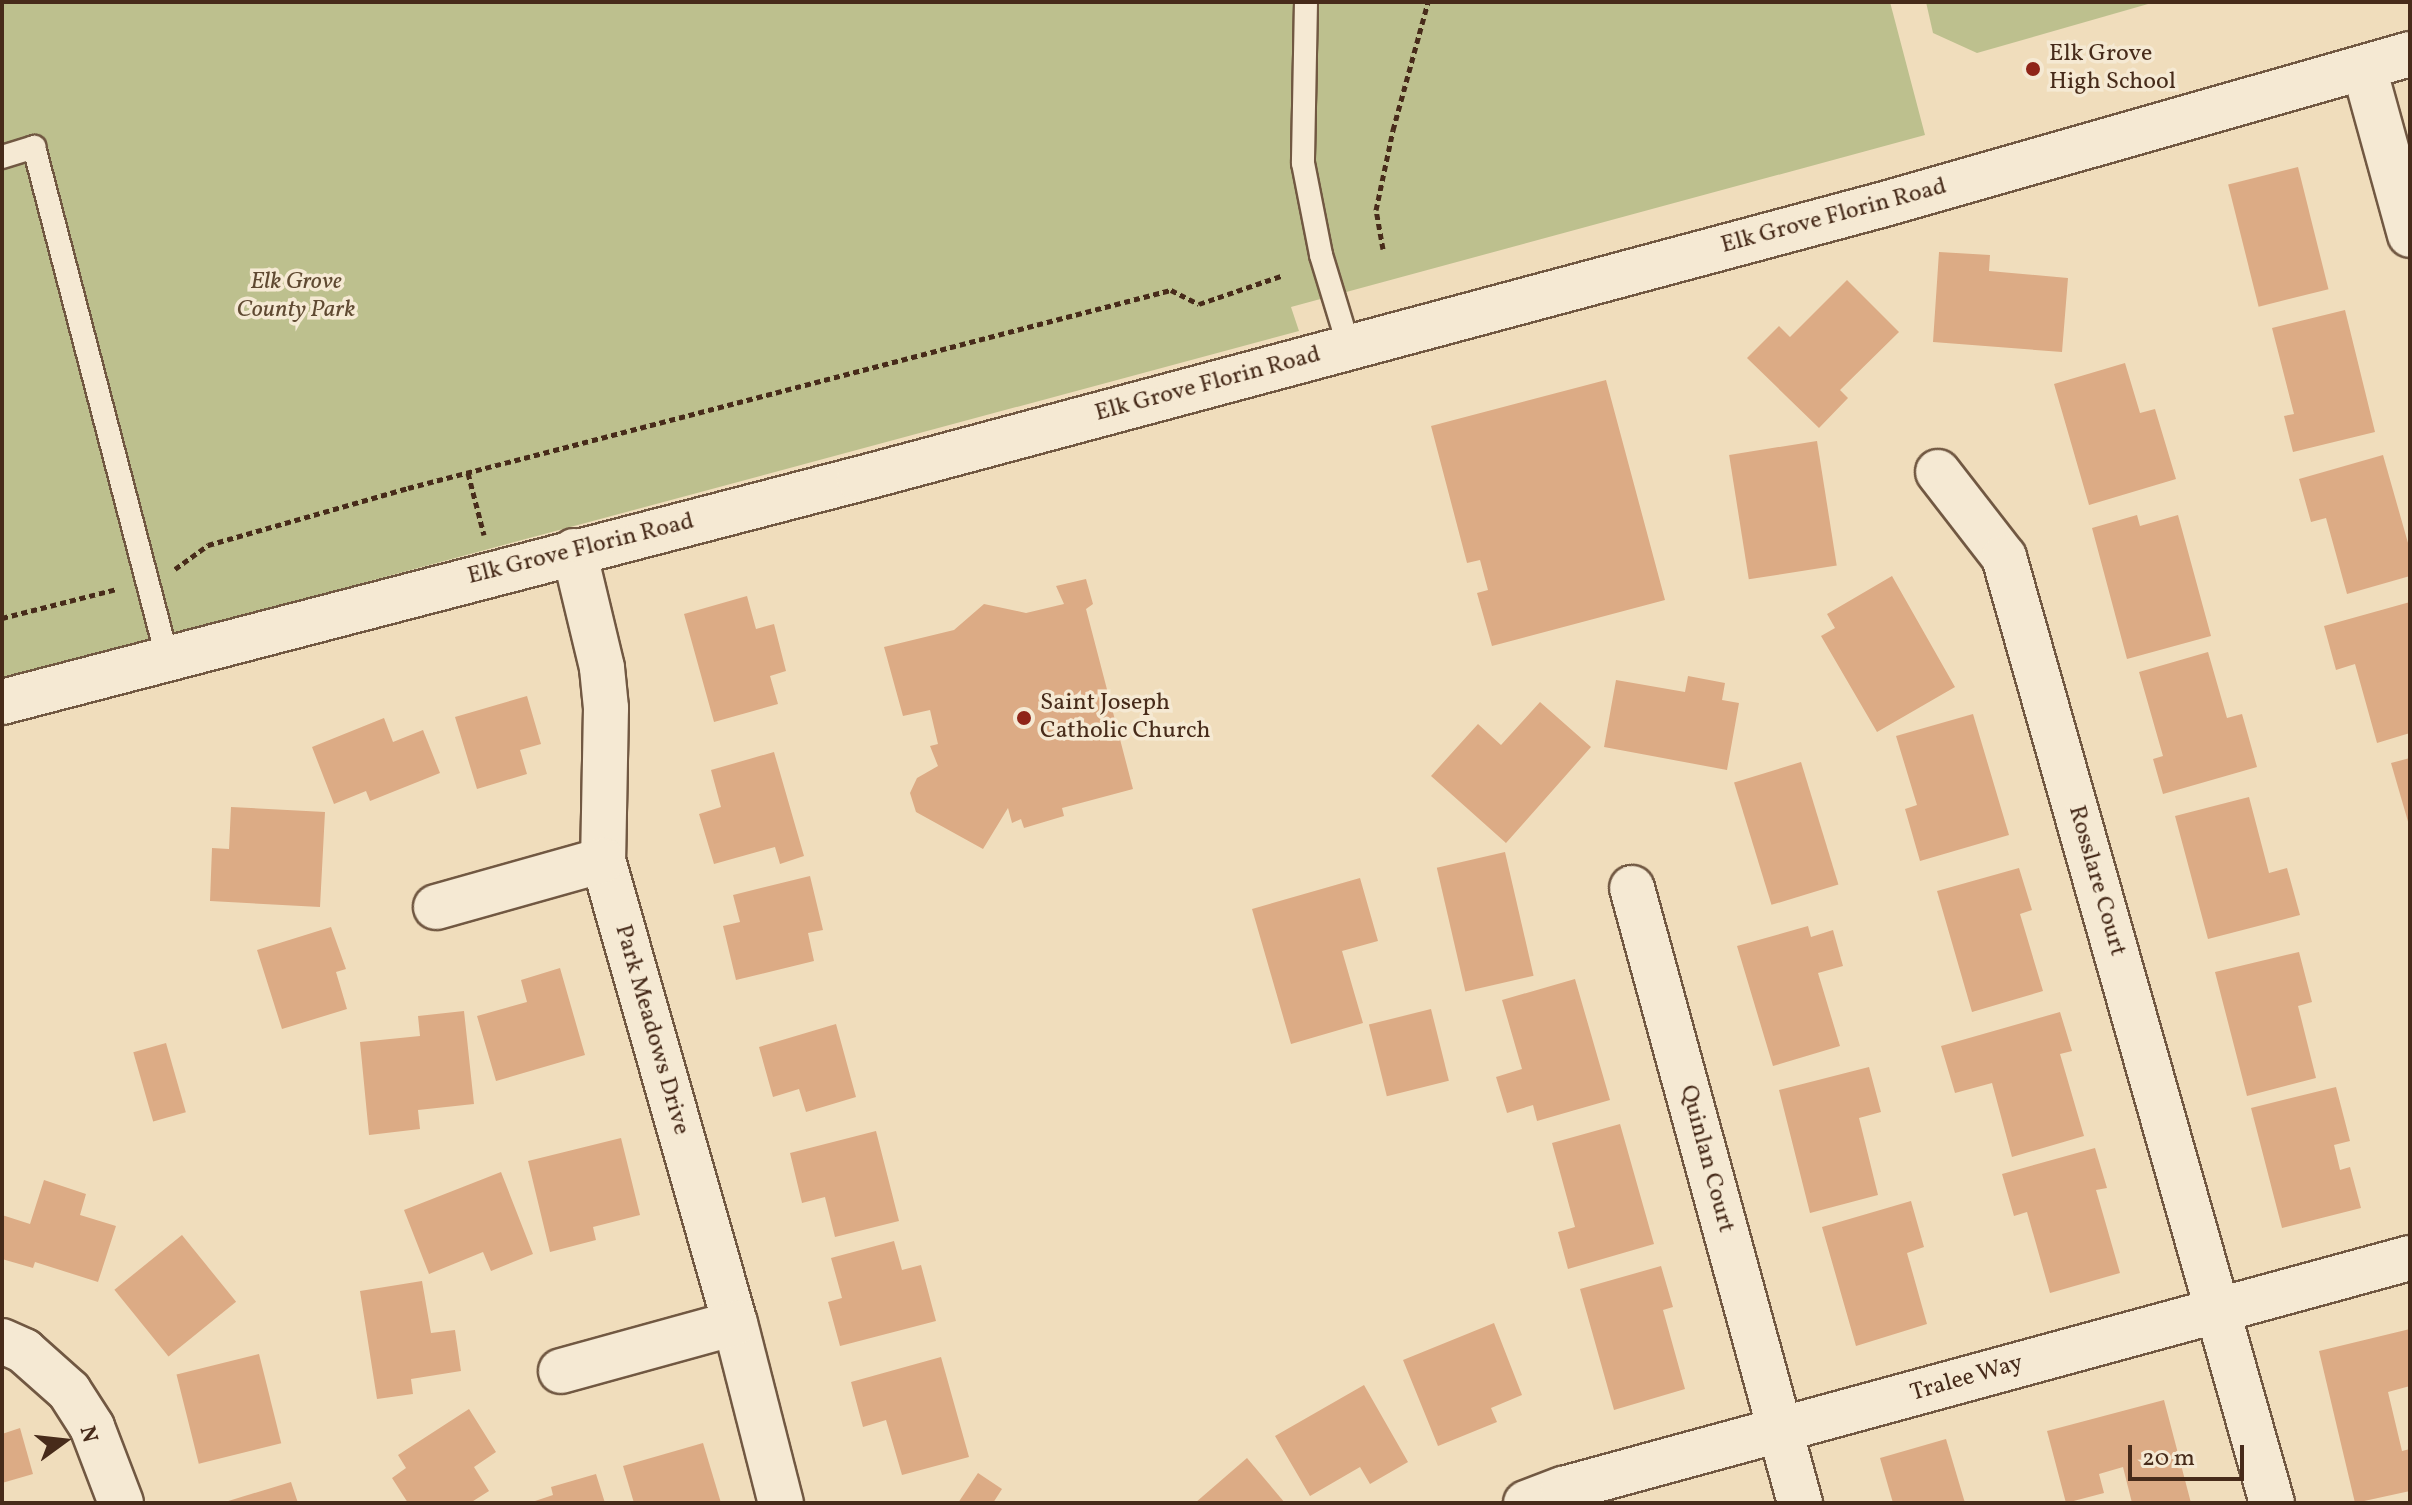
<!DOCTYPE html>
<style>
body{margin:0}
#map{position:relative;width:2412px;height:1505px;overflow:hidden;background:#f0ddbc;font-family:Vollkorn,serif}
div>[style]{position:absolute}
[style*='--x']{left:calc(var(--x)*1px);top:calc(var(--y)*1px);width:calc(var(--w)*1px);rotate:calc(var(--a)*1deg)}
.green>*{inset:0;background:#bdc08e}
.building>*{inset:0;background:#dcab85;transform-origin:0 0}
.path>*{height:5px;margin-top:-2.5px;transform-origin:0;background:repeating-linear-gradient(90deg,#472b1a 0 6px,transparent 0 10px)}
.roads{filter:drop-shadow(2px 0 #715842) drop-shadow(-2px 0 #715842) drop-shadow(0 2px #715842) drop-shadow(0 -2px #715842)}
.service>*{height:22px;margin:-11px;padding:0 11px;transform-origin:11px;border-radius:11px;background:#f5e9d3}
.minor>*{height:44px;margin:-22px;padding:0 22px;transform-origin:22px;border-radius:22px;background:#f5e9d3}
.secondary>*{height:44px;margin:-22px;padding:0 22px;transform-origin:22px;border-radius:22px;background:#f5e9d3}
.dots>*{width:22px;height:22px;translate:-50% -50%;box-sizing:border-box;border:4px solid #f5e9d3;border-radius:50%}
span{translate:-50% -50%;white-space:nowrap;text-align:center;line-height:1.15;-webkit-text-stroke:7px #f5e9d3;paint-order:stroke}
.poi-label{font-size:24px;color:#472b1a}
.left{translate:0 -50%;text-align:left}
.street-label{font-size:24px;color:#472b1a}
.park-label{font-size:24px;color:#5f4931;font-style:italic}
.frame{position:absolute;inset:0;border:4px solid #472b1a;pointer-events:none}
.north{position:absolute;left:24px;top:1401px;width:80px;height:80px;-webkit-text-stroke:6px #f5e9d3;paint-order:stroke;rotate:75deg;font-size:22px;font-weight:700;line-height:32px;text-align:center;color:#472b1a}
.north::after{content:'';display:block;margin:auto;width:28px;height:36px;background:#472b1a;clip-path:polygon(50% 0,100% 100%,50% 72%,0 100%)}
.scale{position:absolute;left:2128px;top:1445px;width:116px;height:36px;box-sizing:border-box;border:4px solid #472b1a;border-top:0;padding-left:10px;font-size:24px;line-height:28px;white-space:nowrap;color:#472b1a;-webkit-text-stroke:6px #f5e9d3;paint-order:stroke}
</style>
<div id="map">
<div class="green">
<div style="clip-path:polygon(2px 2px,1890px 2px,1925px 135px,1291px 307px,1299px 331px,2px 680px)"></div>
<div style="clip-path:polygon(1926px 2px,2155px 2px,1977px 53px,1933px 33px)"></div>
</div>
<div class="building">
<div style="left:2298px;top:167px;width:126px;height:72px;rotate:76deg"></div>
<div style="clip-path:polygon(1939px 252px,1990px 255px,1989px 271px,2068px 278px,2062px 352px,1933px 342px)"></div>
<div style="clip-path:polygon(1847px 280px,1899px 332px,1840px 390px,1848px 398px,1819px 428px,1747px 358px,1779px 326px,1790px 337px)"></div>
<div style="clip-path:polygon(2345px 310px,2375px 432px,2293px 452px,2284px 416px,2294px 414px,2272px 328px)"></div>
<div style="clip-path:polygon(2125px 363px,2140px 413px,2155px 409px,2176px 479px,2089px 505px,2054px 384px)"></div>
<div style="clip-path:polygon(1606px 380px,1665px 600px,1492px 646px,1477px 593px,1488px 590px,1480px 560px,1467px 563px,1431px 426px)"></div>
<div style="left:1817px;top:441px;width:126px;height:89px;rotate:81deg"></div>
<div style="clip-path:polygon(2383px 455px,2410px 550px,2410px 576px,2347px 594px,2326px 518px,2311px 522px,2299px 479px)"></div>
<div style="clip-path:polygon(2137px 515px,2140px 526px,2178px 515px,2211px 636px,2127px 659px,2092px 528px)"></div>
<div style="clip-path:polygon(1892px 576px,1955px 687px,1877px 732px,1821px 636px,1835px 628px,1827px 614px)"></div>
<div style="clip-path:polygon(1086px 579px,1093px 604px,1086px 609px,1133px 789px,1062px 808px,1064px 816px,1024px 828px,1021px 819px,1012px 823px,1008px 808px,983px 849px,916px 812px,910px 793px,917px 778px,938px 766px,930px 746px,938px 744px,930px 710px,903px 716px,884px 647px,954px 630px,984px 604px,1026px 613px,1064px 604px,1056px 586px)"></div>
<div style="clip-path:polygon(747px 596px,756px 629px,774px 624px,786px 671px,770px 676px,778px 704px,714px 722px,684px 614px)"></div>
<div style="clip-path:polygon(2410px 602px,2410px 733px,2377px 743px,2355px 664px,2336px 670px,2324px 626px)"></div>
<div style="clip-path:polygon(2208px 652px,2227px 718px,2242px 714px,2257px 767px,2163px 794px,2153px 759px,2163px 756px,2139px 672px)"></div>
<div style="clip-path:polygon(1688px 676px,1725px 683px,1722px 700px,1739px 703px,1727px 770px,1604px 747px,1616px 680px,1685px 692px)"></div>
<div style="clip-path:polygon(527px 696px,541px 744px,520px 750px,527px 774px,477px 789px,455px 717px)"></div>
<div style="clip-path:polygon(1540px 702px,1591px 747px,1506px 843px,1431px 776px,1478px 724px,1501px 745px)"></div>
<div style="clip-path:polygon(1973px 714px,2009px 835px,1920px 861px,1905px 809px,1917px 805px,1896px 736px)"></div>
<div style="clip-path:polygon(384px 718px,393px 742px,423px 730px,440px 773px,370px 801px,366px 791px,334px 804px,312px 747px)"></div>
<div style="clip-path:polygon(774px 752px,804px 856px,780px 864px,775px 847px,714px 864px,699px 814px,721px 807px,711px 770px)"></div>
<div style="clip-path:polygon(2410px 758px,2410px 825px,2409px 825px,2391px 763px)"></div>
<div style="left:1801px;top:762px;width:128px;height:70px;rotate:73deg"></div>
<div style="clip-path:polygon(2249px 797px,2269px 873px,2287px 868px,2300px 915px,2208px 939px,2175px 816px)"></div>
<div style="clip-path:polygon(231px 807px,325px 812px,320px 907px,210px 901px,212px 848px,229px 849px)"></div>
<div style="left:1505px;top:852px;width:127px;height:70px;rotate:77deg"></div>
<div style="clip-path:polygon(2019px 868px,2032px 910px,2020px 914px,2043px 991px,1972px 1012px,1937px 891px)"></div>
<div style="clip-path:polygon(810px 876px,823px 930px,808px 933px,814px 961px,736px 980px,723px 926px,740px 922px,733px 895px)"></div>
<div style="clip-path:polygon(1360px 878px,1378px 941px,1342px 951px,1363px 1023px,1291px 1044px,1252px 909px)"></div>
<div style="clip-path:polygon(1808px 926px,1811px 937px,1833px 930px,1843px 966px,1818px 973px,1840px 1046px,1773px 1066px,1737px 946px)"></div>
<div style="clip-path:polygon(331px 927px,346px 969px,336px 972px,347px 1009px,282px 1029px,257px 950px)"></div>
<div style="clip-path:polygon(2299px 952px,2312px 1002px,2298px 1006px,2316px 1078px,2247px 1096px,2215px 972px)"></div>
<div style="clip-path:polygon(560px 968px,585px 1055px,496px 1081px,477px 1016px,527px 1002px,521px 980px)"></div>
<div style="clip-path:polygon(1575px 979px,1610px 1100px,1537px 1121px,1533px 1105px,1507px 1113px,1496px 1077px,1522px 1069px,1502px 1000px)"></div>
<div style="left:1431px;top:1009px;width:74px;height:64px;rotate:76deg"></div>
<div style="clip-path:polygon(464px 1011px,474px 1104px,418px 1110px,420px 1129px,369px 1135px,360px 1042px,420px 1036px,418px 1016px)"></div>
<div style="clip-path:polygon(2060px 1012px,2072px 1051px,2060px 1054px,2084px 1136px,2012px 1157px,1992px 1083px,1955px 1093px,1941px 1046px)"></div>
<div style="clip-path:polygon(836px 1024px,856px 1097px,806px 1112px,799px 1089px,773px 1097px,759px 1047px)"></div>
<div style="left:166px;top:1043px;width:72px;height:34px;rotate:74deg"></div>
<div style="clip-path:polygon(1869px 1067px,1881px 1112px,1859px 1118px,1878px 1195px,1810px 1213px,1779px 1090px)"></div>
<div style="clip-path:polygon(2336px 1087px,2350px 1141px,2334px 1145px,2340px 1170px,2350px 1167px,2361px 1208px,2282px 1228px,2251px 1108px)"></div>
<div style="clip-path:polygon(1620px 1124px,1654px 1244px,1568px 1269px,1558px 1232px,1575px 1227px,1552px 1143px)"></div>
<div style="clip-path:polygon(876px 1131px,899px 1221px,835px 1237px,825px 1197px,802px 1203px,790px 1153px)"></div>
<div style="clip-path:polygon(621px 1138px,640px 1215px,593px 1227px,596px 1240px,550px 1252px,528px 1161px)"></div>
<div style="clip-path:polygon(2095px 1148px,2107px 1188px,2096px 1190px,2120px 1273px,2050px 1293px,2027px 1212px,2014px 1216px,2002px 1174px)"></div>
<div style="clip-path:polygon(501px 1172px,533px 1254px,491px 1271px,483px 1252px,429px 1274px,404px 1210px)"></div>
<div style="clip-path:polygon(44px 1180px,86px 1194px,80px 1215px,116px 1226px,98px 1282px,35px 1262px,33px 1268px,2px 1259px,2px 1215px,30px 1224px)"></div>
<div style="clip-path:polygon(1911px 1201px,1924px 1247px,1907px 1253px,1927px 1324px,1856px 1346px,1822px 1227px)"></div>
<div style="left:182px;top:1235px;width:86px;height:87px;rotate:51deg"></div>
<div style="clip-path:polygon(894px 1241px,902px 1270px,921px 1265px,936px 1321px,840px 1346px,828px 1302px,842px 1298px,831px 1258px)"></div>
<div style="clip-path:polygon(1661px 1266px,1673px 1307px,1663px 1310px,1685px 1389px,1614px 1410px,1580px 1289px)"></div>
<div style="clip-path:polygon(422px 1281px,431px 1333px,455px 1330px,461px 1371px,411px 1379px,413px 1394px,377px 1399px,360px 1291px)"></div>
<div style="clip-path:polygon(1494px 1323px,1522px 1395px,1491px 1408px,1497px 1422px,1438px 1446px,1403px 1360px)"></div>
<div style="clip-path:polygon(2410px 1329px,2410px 1386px,2388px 1392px,2402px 1451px,2410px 1449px,2410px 1491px,2355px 1503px,2319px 1351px)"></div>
<div style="left:259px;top:1354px;width:92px;height:85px;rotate:76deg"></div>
<div style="clip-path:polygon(941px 1357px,969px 1457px,902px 1475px,886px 1420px,863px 1427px,851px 1382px)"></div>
<div style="clip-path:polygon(1364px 1385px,1408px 1462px,1370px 1484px,1360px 1467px,1310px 1496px,1275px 1436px)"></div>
<div style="clip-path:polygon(2164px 1400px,2191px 1503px,2132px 1503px,2123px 1467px,2099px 1474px,2104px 1493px,2066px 1503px,2047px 1431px)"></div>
<div style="clip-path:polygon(469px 1409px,496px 1452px,474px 1467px,489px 1491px,470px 1503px,408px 1503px,392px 1478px,406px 1468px,398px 1455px)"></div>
<div style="clip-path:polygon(20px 1428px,33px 1474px,2px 1483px,2px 1434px)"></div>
<div style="clip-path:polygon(1946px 1439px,1965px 1503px,1893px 1503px,1880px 1458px)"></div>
<div style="clip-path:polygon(703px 1443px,721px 1503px,634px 1503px,623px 1466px)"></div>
<div style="clip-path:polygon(1247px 1458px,1285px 1503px,1195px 1503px)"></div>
<div style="clip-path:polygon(978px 1473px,1002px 1489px,993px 1503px,958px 1503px)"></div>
<div style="clip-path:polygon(596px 1474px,605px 1503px,529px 1503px,553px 1495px,551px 1487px)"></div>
<div style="clip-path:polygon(291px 1482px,298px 1503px,225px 1503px,225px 1502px)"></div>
</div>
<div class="path">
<div style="--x:1383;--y:249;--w:40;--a:-100"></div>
<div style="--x:1376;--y:210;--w:82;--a:-78"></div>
<div style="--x:1393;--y:130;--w:133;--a:-74.7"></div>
<div style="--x:468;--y:473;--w:64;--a:75.5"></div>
<div style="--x:175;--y:569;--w:41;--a:-36"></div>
<div style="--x:208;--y:545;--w:208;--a:-15.9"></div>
<div style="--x:408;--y:488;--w:788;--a:-14.55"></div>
<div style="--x:1171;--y:290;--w:31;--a:27"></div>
<div style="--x:1199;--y:304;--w:87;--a:-18.9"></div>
<div style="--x:2;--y:618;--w:119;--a:-14.2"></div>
</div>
<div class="roads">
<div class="service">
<div style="--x:1306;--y:2;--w:161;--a:91.1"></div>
<div style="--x:1303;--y:163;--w:94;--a:78.9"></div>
<div style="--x:1321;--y:255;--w:96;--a:73.1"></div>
<div style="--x:2;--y:157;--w:34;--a:-17"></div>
<div style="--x:34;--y:147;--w:527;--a:75.38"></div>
</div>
<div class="minor">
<div style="--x:2364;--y:68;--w:173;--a:74.6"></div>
<div style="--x:1938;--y:472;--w:108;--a:52.2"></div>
<div style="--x:2004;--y:557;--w:983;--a:74.18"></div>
<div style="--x:574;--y:551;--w:120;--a:76.5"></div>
<div style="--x:602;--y:668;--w:40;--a:84.3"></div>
<div style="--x:606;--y:708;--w:152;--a:91.1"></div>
<div style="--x:603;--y:860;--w:481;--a:74.1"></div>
<div style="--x:735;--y:1323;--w:186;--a:75.7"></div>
<div style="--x:1632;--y:888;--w:638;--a:74.72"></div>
<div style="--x:436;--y:907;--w:173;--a:-15.7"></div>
<div style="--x:2;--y:1341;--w:24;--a:24"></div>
<div style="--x:24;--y:1351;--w:60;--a:41.6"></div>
<div style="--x:69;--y:1391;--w:43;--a:57.4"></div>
<div style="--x:92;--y:1427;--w:81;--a:69.1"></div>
<div style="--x:561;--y:1371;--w:180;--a:-15.4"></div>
<div style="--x:1526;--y:1503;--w:40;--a:-21"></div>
<div style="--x:1563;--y:1489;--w:878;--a:-15.26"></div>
</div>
<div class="secondary">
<div style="--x:2;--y:702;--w:886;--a:-14.59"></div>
<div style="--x:859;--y:479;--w:1058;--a:-15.01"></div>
<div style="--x:1881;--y:205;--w:550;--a:-15.93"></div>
</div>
</div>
<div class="dots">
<div style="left:2033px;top:69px;background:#8f2418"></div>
<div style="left:1024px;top:718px;background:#8f2418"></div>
</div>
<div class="poi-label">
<span class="left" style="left:2049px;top:69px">Elk Grove<br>High School</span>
<span class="left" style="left:1040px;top:718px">Saint Joseph<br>Catholic Church</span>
</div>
<div class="street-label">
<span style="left:1834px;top:217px;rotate:-15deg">Elk Grove Florin Road</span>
<span style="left:1208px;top:385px;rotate:-15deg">Elk Grove Florin Road</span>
<span style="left:581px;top:550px;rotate:-14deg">Elk Grove Florin Road</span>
<span style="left:2096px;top:881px;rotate:74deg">Rosslare Court</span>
<span style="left:651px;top:1030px;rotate:74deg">Park Meadows Drive</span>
<span style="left:1706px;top:1159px;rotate:75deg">Quinlan Court</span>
<span style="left:1967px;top:1379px;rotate:-16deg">Tralee Way</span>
</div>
<div class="park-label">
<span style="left:296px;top:297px">Elk Grove<br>County Park</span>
</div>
<div class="frame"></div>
<div class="north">N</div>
<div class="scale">20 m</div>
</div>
